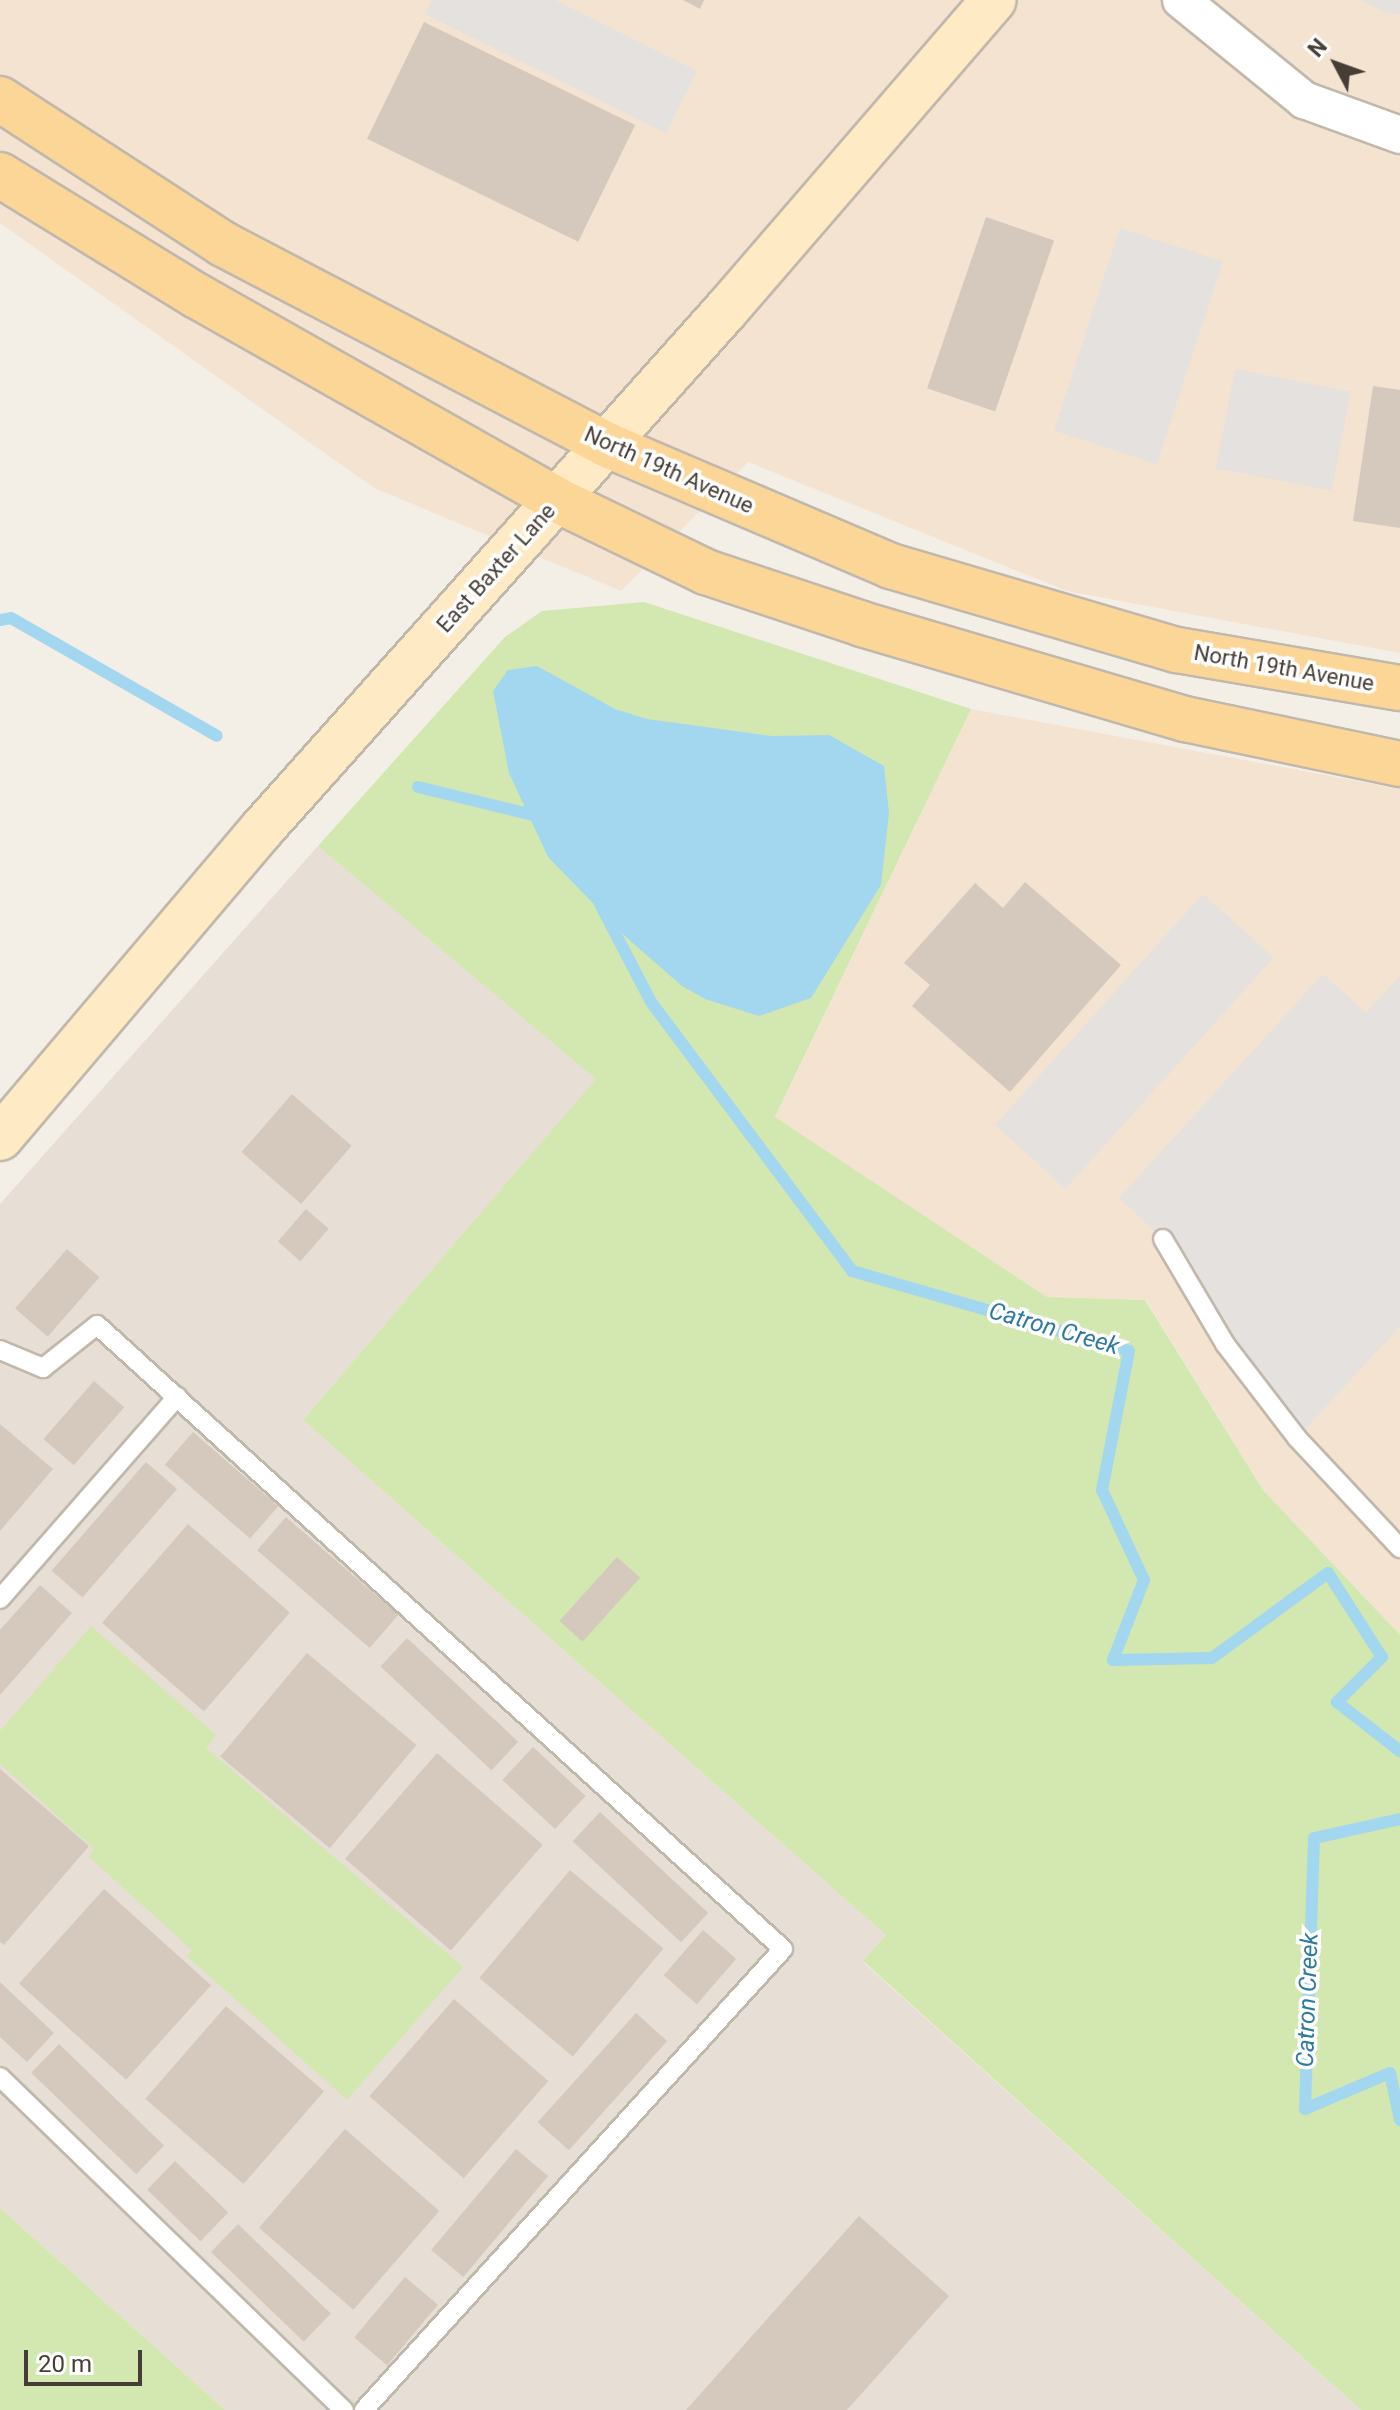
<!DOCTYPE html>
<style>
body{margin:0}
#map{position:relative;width:1400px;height:2410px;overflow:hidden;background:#f3eee6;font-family:Roboto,sans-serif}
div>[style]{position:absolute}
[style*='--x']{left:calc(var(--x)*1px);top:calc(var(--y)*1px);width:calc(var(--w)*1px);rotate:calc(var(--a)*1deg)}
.residential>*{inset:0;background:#e7dfd5}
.commercial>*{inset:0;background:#f5e3d2}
.green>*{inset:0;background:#d3e7b0}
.parking>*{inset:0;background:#e4e1de;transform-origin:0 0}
.water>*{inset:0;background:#a3d7ef}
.stream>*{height:12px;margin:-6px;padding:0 6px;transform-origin:6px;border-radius:6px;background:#a3d7ef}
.building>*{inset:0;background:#d4c9bc;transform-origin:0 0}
.roads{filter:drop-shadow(2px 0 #c1b8ac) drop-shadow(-2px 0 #c1b8ac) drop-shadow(0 2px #c1b8ac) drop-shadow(0 -2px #c1b8ac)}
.lane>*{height:18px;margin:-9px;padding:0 9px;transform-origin:9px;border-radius:9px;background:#fff}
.street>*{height:36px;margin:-18px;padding:0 18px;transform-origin:18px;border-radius:18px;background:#fff}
.secondary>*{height:44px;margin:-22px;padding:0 22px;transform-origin:22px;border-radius:22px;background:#feebc6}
.primary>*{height:44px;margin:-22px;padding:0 22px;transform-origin:22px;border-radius:22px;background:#fcd696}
span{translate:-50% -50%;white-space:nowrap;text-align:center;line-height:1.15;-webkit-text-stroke:7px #fff;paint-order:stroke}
.street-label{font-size:22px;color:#463e36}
.water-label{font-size:24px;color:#2e79a0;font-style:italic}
.north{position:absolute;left:1296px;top:24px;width:80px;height:80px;-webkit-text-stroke:6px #fff;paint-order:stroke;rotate:311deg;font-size:22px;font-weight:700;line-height:32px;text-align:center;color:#463e36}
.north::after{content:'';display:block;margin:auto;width:28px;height:36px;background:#463e36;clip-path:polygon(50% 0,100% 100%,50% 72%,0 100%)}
.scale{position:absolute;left:24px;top:2350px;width:118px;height:36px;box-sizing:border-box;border:4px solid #463e36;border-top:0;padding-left:10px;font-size:24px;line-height:28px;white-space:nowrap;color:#463e36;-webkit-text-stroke:6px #fff;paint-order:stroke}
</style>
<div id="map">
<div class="residential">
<div style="clip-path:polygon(318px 846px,597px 1079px,303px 1420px,886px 1935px,863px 1962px,1361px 2410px,225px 2410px,0 2208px,0 1204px)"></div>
</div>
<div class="commercial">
<div style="clip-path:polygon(0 0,1400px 0,1400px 653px,1067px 591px,748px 462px,621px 591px,374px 488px,0 223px)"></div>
<div style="clip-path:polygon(971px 709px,1400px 789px,1400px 1635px,1263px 1490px,1146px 1300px,1047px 1297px,775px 1118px)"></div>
</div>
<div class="green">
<div style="clip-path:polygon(644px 602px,971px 709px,775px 1117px,1047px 1297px,1145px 1300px,1263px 1490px,1400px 1635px,1400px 2410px,1361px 2410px,863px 1961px,886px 1935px,303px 1420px,596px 1079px,318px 846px,505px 637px,542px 611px)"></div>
<div style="clip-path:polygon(91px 1626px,216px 1735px,206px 1748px,463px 1967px,347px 2100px,187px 1956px,192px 1950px,89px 1857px,94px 1849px,0 1764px,0 1731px)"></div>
<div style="clip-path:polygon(0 2208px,225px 2410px,0 2410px)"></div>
</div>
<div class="parking">
<div style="clip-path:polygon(432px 0,555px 0,697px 71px,666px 133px,425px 14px)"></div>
<div style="clip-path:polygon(1361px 0,1400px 0,1400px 15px,1385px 12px)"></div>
<div style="left:1120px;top:228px;width:108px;height:213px;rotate:18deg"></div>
<div style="left:1235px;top:369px;width:118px;height:101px;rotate:11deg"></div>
<div style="left:1203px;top:894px;width:95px;height:311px;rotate:42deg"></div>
<div style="clip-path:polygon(1323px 974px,1366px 1013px,1400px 976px,1400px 1326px,1297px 1438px,1163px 1239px,1119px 1198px)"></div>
</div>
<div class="water">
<div style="clip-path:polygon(537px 666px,615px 709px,647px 719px,772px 736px,829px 735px,884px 766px,889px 813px,881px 885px,811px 998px,759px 1016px,705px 999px,682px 986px,627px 938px,548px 857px,509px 773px,493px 691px,508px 670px)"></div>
</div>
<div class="stream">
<div style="--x:0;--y:620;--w:11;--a:-10"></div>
<div style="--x:11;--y:618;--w:237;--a:29.8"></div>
<div style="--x:418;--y:787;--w:127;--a:13.7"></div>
<div style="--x:600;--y:904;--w:110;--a:62.5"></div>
<div style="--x:651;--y:1002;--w:336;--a:53.2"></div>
<div style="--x:852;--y:1271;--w:288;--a:16.1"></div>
<div style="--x:1129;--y:1351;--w:142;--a:101"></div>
<div style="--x:1102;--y:1490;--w:99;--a:65"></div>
<div style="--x:1144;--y:1580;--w:86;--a:111.2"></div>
<div style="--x:1113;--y:1660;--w:99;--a:-1.2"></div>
<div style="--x:1212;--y:1658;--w:144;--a:-36.2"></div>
<div style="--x:1328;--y:1573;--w:100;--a:57.3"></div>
<div style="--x:1382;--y:1657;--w:64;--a:135"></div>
<div style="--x:1337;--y:1702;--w:80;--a:37.9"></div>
<div style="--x:1400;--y:1819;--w:88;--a:167.5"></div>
<div style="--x:1314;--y:1838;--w:271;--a:91.9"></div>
<div style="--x:1305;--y:2109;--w:92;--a:-23"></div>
<div style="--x:1390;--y:2073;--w:48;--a:78"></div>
</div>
<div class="building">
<div style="clip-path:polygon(683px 0,704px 0,700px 9px)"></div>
<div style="left:424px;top:22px;width:235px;height:130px;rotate:26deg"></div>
<div style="left:986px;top:217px;width:72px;height:181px;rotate:19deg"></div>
<div style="clip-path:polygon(1373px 386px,1400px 390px,1400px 528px,1353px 521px)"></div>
<div style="clip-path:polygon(1025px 882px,1121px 965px,1010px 1092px,912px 1006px,930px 985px,904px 963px,975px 883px,1003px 908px)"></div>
<div style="left:292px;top:1094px;width:79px;height:77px;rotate:41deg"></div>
<div style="left:306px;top:1209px;width:30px;height:43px;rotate:41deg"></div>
<div style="left:67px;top:1249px;width:43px;height:79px;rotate:41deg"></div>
<div style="left:94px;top:1381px;width:40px;height:77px;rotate:41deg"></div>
<div style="clip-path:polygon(0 1424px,53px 1469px,0 1531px)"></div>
<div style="left:193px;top:1432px;width:113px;height:43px;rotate:41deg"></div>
<div style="left:146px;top:1462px;width:41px;height:144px;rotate:41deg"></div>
<div style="left:286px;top:1517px;width:149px;height:44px;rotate:41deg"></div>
<div style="left:188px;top:1524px;width:135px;height:131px;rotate:41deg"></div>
<div style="left:617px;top:1557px;width:31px;height:86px;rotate:42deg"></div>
<div style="clip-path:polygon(40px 1585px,72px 1613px,0 1695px,0 1630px)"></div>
<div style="left:407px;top:1638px;width:152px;height:39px;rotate:43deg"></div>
<div style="left:307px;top:1653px;width:143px;height:135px;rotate:40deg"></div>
<div style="left:533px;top:1747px;width:72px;height:45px;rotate:43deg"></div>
<div style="left:437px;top:1753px;width:140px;height:140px;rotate:41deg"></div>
<div style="clip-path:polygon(0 1769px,89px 1846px,4px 1945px,0 1942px)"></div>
<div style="left:600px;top:1812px;width:148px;height:40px;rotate:43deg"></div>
<div style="left:570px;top:1870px;width:122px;height:141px;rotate:40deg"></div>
<div style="left:104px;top:1889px;width:144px;height:127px;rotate:42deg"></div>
<div style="left:703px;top:1930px;width:44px;height:60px;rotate:41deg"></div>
<div style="clip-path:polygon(0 1982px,54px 2033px,27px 2062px,0 2037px)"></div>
<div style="left:454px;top:1999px;width:125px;height:129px;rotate:41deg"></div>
<div style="left:226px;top:2006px;width:130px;height:123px;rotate:41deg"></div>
<div style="left:636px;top:2013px;width:42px;height:147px;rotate:42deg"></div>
<div style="left:59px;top:2044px;width:146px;height:40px;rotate:44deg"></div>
<div style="left:345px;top:2129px;width:125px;height:131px;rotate:41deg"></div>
<div style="left:516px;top:2149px;width:42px;height:132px;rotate:40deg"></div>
<div style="left:175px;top:2161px;width:74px;height:40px;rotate:44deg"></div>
<div style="clip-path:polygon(859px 2216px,949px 2296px,847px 2410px,686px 2410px)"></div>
<div style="left:238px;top:2224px;width:129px;height:39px;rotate:44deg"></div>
<div style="left:405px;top:2277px;width:43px;height:79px;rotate:40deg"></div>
</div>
<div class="roads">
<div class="lane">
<div style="--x:1163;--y:1239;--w:122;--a:59.4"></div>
<div style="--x:1225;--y:1344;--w:118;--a:52.5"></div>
<div style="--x:1297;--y:1438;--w:151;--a:46.9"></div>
<div style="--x:0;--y:1350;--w:47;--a:22.7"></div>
<div style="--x:43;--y:1368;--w:69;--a:-38.5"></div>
<div style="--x:97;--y:1325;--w:927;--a:42.29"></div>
<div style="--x:783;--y:1949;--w:623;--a:132.27"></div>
<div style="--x:0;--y:1599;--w:269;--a:-48.8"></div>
<div style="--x:0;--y:2077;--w:479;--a:44.1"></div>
</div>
<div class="street">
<div style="--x:1181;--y:0;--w:159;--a:39.1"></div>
<div style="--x:1304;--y:100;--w:102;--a:20"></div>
</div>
<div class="secondary">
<div style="--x:0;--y:1138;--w:405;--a:-49.7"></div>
<div style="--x:262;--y:829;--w:698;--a:-48.2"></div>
<div style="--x:727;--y:309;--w:408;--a:-49.2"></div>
</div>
<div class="primary">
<div style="--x:0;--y:99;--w:266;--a:33"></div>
<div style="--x:223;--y:244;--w:431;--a:27.6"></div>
<div style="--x:605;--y:444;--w:311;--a:23.1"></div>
<div style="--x:891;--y:566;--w:298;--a:16.4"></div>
<div style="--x:1177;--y:650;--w:226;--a:9.7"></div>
<div style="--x:0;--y:175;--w:231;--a:31.6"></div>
<div style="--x:197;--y:296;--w:414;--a:29.5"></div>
<div style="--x:557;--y:500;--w:165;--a:25.8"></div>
<div style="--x:706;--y:572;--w:164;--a:18.4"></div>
<div style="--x:862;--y:624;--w:337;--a:16.4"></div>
<div style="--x:1185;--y:719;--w:220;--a:11.8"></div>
</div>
</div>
<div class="street-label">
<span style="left:669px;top:470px;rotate:24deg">North 19th Avenue</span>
<span style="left:496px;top:568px;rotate:-48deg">East Baxter Lane</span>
<span style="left:1284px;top:668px;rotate:10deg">North 19th Avenue</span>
</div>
<div class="water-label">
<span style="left:1054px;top:1329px;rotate:16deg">Catron Creek</span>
<span style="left:1308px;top:2000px;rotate:-88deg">Catron Creek</span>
</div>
<div class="north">N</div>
<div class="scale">20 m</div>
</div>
